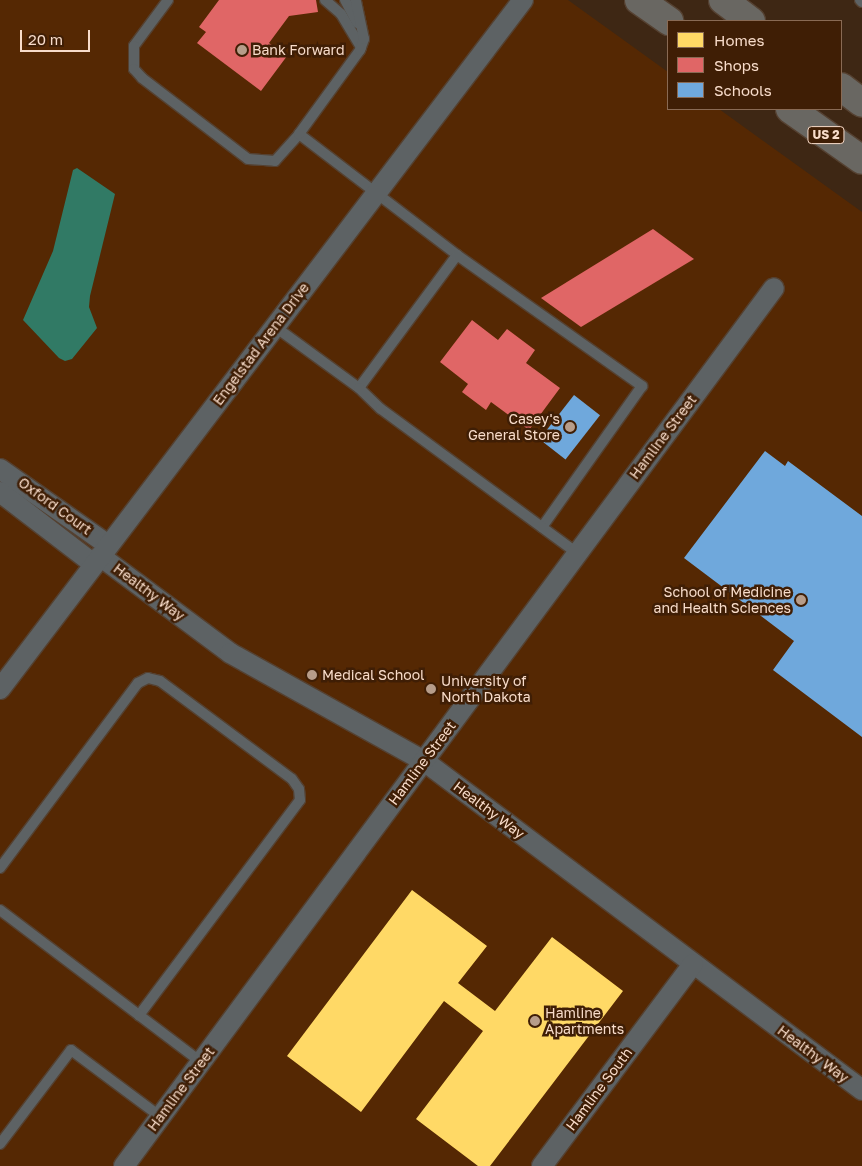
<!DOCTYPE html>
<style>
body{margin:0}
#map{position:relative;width:862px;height:1166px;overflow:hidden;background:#3e2714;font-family:"Golos Text",sans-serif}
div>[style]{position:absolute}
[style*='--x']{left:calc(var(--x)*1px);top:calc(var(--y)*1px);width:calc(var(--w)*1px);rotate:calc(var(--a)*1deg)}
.built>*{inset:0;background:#552803}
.water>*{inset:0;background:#317a65}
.homes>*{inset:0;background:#ffd966}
.shops>*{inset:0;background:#e06666}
.schools>*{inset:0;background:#6fa8dc;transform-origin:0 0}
.roads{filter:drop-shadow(1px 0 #554131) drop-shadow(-1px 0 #554131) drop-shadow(0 1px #554131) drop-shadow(0 -1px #554131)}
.lane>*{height:10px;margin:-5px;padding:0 5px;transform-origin:5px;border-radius:5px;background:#5d6264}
.street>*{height:20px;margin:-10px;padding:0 10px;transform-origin:10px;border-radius:10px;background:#5d6264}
.highway>*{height:28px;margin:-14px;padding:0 14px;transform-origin:14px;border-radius:14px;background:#696762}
.dots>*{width:14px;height:14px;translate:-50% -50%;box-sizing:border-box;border:2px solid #3f1e05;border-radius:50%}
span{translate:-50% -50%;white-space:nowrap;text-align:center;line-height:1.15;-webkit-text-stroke:5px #3f1e05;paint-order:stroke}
.shield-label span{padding:1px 4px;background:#3f1e05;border:1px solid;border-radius:4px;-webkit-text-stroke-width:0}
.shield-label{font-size:12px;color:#f8dcca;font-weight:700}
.poi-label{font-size:14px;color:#f8dcca}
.left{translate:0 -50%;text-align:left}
.right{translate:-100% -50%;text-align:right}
.street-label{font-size:14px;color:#f8dcca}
.legend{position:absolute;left:667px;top:20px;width:175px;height:90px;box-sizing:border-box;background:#3f1e05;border:1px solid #896a54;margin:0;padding:6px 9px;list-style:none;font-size:15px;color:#f8dcca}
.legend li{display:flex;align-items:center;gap:10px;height:25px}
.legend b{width:25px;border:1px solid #896a54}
.scale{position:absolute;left:20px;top:30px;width:70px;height:22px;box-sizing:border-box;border:2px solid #f8dcca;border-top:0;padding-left:6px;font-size:15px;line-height:18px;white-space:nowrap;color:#f8dcca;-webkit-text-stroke:4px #3f1e05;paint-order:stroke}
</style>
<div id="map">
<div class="built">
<div style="clip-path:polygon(0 0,568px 0,668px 72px,668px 109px,719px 109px,862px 212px,862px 1166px,0 1166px)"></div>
</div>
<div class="water">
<div style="clip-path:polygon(77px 168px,115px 194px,90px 296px,89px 307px,97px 328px,72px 359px,65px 361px,59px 358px,23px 320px,53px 251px,73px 170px)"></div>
</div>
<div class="homes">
<div style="clip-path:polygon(412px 890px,487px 946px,458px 983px,495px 1011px,552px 937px,623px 991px,490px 1166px,478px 1166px,416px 1119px,483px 1031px,444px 1001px,361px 1112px,287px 1056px)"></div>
</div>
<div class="shops">
<div style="clip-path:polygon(219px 0,316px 0,318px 12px,289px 16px,269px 43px,287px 56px,261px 91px,197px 43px,206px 32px,199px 27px)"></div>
<div style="clip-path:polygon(653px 229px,694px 259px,581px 327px,541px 298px)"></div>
<div style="clip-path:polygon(472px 320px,498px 340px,507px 329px,535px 350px,526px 363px,560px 388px,529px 430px,491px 402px,486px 410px,462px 392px,468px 384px,440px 362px)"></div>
</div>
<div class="schools">
<div style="left:574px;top:395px;width:33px;height:56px;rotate:38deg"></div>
<div style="clip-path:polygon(765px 451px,785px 466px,788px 461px,862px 516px,862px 737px,773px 670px,794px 641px,684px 558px)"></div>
</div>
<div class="roads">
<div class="lane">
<div style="--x:168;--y:0;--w:57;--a:126.5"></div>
<div style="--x:134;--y:46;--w:23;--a:90"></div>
<div style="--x:134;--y:69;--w:12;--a:48"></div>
<div style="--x:142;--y:78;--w:133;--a:37.4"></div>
<div style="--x:248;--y:159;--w:27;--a:4"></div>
<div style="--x:275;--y:161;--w:36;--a:-48"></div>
<div style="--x:299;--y:134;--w:199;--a:37.4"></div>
<div style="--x:457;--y:255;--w:165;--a:126.4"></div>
<div style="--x:359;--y:388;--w:105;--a:-143.9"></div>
<div style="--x:325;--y:0;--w:21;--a:41"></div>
<div style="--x:341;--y:14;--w:39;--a:59"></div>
<div style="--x:345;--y:0;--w:26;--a:62"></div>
<div style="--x:860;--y:0;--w:3;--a:45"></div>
<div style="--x:299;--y:134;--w:104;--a:-54"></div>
<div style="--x:360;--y:50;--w:12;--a:-70"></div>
<div style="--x:364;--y:39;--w:40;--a:-102"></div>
<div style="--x:457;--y:255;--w:227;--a:35.3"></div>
<div style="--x:642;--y:386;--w:173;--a:125.3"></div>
<div style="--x:359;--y:388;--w:30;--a:44"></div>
<div style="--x:381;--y:409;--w:243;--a:36.3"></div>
<div style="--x:0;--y:868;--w:231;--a:-53.3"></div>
<div style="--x:138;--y:683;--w:11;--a:-27"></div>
<div style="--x:148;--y:678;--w:12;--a:14"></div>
<div style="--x:160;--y:681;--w:164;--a:36.6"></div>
<div style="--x:292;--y:779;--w:12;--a:55"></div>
<div style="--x:299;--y:789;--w:11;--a:85"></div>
<div style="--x:300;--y:800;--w:269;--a:126.8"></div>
<div style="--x:0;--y:910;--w:252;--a:37.1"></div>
<div style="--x:0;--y:1144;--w:118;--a:-52.9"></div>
<div style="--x:71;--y:1050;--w:112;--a:36.7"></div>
</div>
<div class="street">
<div style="--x:0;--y:469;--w:132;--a:35.1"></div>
<div style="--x:0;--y:492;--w:118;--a:37.5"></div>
<div style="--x:100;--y:556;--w:162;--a:36.7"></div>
<div style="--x:230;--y:653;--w:222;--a:29.1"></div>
<div style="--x:424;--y:761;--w:548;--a:36.91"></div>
<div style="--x:0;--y:689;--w:865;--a:-52.8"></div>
<div style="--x:124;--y:1166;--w:1092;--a:-53.49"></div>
<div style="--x:542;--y:1166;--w:252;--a:-53.2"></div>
</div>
<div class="highway">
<div style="--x:639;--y:0;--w:37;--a:35"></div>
<div style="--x:723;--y:0;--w:35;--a:37"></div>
<div style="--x:841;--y:87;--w:26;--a:37"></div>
<div style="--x:790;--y:109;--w:88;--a:35.3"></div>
</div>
</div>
<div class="dots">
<div style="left:242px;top:50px;background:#b79d8a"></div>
<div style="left:570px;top:427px;background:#b79d8a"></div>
<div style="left:801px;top:600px;background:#b79d8a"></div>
<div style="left:312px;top:675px;background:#b79d8a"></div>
<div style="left:431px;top:689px;background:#b79d8a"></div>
<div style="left:535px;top:1021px;background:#b79d8a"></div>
</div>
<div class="shield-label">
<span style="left:826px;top:135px">US 2</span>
</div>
<div class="poi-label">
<span class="left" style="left:252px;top:50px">Bank Forward</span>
<span class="right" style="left:560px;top:427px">Casey's<br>General Store</span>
<span class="right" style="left:791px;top:600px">School of Medicine<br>and Health Sciences</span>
<span class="left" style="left:322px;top:675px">Medical School</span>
<span class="left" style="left:441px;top:689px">University of<br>North Dakota</span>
<span class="left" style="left:545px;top:1021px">Hamline<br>Apartments</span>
</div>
<div class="street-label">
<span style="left:261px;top:344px;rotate:-53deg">Engelstad Arena Drive</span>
<span style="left:663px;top:437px;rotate:-53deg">Hamline Street</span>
<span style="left:55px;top:506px;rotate:36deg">Oxford Court</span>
<span style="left:149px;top:592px;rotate:37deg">Healthy Way</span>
<span style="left:422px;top:763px;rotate:-53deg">Hamline Street</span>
<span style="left:489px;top:810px;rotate:37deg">Healthy Way</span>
<span style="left:813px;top:1054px;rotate:37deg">Healthy Way</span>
<span style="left:181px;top:1089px;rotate:-53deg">Hamline Street</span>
<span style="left:599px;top:1089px;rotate:-53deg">Hamline South</span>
</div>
<ul class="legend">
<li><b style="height:14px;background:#ffd966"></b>Homes</li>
<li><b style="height:14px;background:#e06666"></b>Shops</li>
<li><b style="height:14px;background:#6fa8dc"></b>Schools</li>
</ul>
<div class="scale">20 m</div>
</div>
